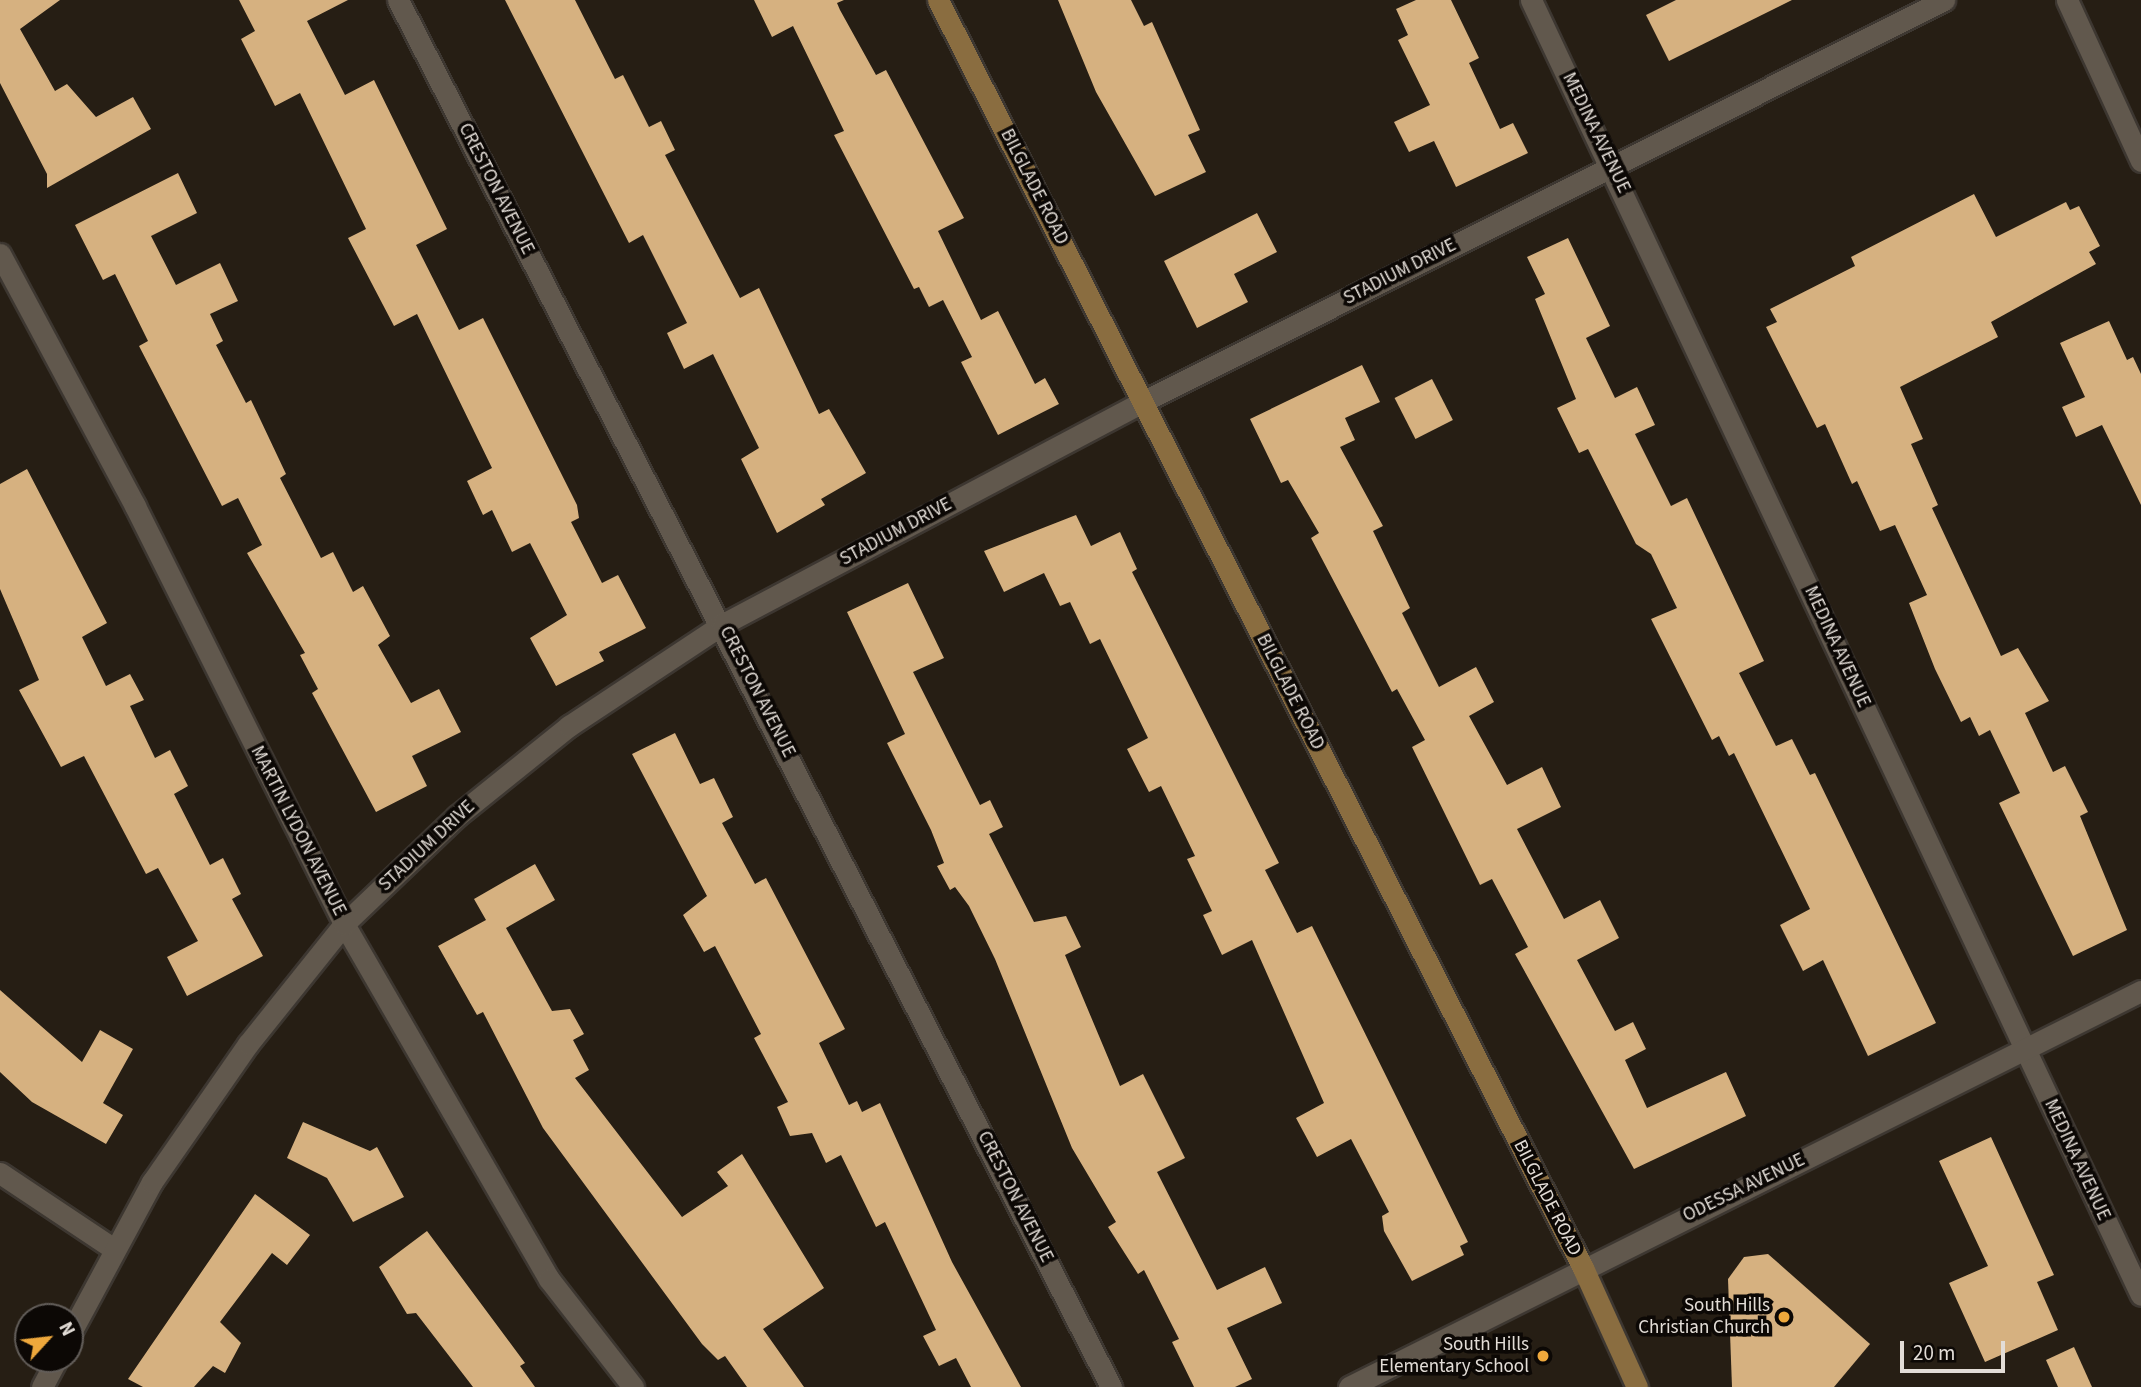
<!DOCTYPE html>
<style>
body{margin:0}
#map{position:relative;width:2141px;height:1387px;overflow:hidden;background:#261e14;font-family:"Source Sans 3",sans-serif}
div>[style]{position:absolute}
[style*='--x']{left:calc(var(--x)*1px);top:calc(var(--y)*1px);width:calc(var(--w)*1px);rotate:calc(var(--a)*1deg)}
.building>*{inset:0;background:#d6b180;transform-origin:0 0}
.roads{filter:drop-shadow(2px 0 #3d3731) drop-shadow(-2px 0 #3d3731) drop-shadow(0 2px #3d3731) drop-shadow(0 -2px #3d3731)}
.street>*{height:21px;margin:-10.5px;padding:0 10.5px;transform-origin:10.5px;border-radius:10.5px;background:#61584d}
.secondary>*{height:21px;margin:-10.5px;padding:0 10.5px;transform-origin:10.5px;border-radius:10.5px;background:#8a6d40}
.dots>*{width:19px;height:19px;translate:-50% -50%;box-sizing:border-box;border:4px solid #0c0805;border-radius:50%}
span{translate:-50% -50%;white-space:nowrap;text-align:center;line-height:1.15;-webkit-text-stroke:7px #0c0805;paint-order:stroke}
.street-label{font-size:19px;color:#e3ddd7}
.poi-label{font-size:19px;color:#e3ddd7}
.right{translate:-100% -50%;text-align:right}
.north{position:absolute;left:14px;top:1303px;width:70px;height:70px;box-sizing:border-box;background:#0c0805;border:2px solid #625d59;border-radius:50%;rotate:63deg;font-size:19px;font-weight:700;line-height:28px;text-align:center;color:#e3ddd7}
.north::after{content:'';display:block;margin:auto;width:24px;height:32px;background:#eea83c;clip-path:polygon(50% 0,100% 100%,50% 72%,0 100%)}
.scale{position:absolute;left:1900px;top:1341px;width:105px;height:32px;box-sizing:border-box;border:4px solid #e3ddd7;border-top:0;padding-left:9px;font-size:21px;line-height:24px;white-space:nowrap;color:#e3ddd7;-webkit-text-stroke:5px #0c0805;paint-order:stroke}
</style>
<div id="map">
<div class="building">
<div style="clip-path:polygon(0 0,60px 0,20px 29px,55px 91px,67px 84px,96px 117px,133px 97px,151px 129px,47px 188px,47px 174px,0 83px)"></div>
<div style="clip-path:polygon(239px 0,348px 0,307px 21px,345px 95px,374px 80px,447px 229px,416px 245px,459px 330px,483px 318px,577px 505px,579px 518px,571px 522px,602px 583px,618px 575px,646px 628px,599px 652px,604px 661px,556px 686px,530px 638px,567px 615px,530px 543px,512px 552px,492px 510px,483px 515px,467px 481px,492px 468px,417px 314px,394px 326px,348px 238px,366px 229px,300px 93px,275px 106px,241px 39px,255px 31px)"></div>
<div style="clip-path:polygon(505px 0,575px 0,615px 79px,623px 75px,649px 127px,661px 121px,675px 150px,665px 155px,740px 298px,759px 288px,819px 414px,829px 409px,866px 473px,821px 499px,825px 505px,777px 533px,741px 459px,759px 448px,713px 354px,684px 369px,667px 333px,687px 323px,643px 235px,629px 243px)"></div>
<div style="clip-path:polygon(754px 0,844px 0,837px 3px,840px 10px,876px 75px,886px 70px,964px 218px,938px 231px,981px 320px,998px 311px,1035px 384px,1045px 378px,1059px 404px,998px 435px,961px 362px,972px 357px,943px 300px,929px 307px,919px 287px,914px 289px,834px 135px,844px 131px,793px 26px,772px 37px)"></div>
<div style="clip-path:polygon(1058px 0,1131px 0,1144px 26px,1152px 22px,1200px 130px,1188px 135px,1206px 172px,1155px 196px,1096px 92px)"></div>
<div style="clip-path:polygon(1416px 0,1451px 0,1479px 58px,1469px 63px,1500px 129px,1513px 123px,1528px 153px,1456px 187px,1434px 141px,1409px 152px,1394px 122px,1430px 105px,1398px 40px,1408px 35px,1396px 9px)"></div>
<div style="clip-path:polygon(1676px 0,1792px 0,1669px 61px,1646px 15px)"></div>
<div style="clip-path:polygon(178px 173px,197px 213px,151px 236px,176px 285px,220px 263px,238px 301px,210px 314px,223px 341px,216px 345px,246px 403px,251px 400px,286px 474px,280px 478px,321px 558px,333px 552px,353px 592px,363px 586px,390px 636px,378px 645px,411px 703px,439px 689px,461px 732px,412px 756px,427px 786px,376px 812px,312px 693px,318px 689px,300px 655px,305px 653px,247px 553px,262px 545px,238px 498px,222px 506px,139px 346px,148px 341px,115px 274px,103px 280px,75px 225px)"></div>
<div style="clip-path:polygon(1974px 194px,1996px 237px,2066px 202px,2070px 210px,2079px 206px,2100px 246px,2089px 252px,2096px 264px,1991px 322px,1998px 337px,1900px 387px,1923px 439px,1911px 444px,1938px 505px,1932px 508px,2001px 656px,2018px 648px,2049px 701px,2025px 713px,2053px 772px,2065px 766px,2088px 812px,2080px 816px,2127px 930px,2073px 956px,1999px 803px,2020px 793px,1990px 730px,1979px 736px,1970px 717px,1961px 722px,1935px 669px,1909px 603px,1927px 595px,1895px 525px,1880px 531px,1857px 481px,1852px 484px,1825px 424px,1817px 428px,1766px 327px,1777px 322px,1770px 309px,1855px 266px,1851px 257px)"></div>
<div style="clip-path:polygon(1257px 213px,1277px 252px,1234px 274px,1248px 302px,1197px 328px,1164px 261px)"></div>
<div style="clip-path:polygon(1568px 238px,1610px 326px,1586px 338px,1615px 398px,1637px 387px,1655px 425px,1635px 434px,1671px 506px,1687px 498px,1764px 661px,1739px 673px,1776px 746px,1792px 739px,1810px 775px,1815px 773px,1936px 1023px,1868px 1056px,1823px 960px,1803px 971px,1780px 925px,1810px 909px,1734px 753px,1729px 756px,1719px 736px,1712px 740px,1651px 619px,1677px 608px,1651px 554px,1636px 544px,1588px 449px,1579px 453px,1557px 408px,1576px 399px,1535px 299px,1545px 294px,1527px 257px)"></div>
<div style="clip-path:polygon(2109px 321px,2127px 360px,2133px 357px,2141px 374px,2141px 505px,2102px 425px,2076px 437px,2062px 407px,2085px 397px,2060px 343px)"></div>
<div style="clip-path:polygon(1362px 365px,1380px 402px,1345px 418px,1355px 440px,1340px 447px,1383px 526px,1373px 531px,1410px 608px,1402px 613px,1439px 687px,1476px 667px,1494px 702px,1469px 716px,1507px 785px,1542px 767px,1561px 807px,1517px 829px,1564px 919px,1600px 900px,1619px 938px,1577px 960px,1615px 1031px,1633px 1022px,1646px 1049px,1625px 1060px,1647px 1108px,1726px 1072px,1746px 1116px,1634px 1169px,1515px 954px,1528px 947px,1492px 879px,1480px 885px,1412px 747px,1425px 740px,1397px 689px,1392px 692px,1311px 538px,1319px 533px,1288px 480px,1281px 483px,1250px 419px)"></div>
<div style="left:1432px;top:379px;width:46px;height:42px;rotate:63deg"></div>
<div style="clip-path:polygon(27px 469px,107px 623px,82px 637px,106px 686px,130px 674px,144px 700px,130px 706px,155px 758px,170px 750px,188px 786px,174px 794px,210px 865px,223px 858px,241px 894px,232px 899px,263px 956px,187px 996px,167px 957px,198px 941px,158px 868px,146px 874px,84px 756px,61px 767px,19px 690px,39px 680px,0 589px,0 484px)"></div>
<div style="clip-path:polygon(1076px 515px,1091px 546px,1120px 532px,1137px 569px,1132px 572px,1279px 863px,1265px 870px,1297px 933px,1312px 926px,1468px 1242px,1460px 1246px,1464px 1255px,1412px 1281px,1384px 1231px,1382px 1216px,1389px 1212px,1351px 1139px,1317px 1157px,1296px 1118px,1324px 1103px,1252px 940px,1222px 955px,1203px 915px,1212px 911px,1187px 859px,1195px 856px,1161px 786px,1149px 792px,1127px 749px,1148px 738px,1100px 639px,1090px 644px,1070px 602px,1060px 606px,1044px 573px,1004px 592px,984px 551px)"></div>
<div style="clip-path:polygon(908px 583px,944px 658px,913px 672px,980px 805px,990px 800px,1003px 827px,989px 834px,1034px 922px,1066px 916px,1081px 947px,1065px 955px,1120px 1086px,1143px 1074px,1185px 1158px,1157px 1172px,1217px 1290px,1265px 1267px,1282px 1303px,1227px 1328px,1252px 1379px,1235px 1387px,1194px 1387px,1172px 1342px,1179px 1339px,1144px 1270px,1138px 1274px,1108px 1227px,1116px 1222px,1072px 1148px,995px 959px,969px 906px,955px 887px,950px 890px,937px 866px,944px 863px,931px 830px,887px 743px,905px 734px,847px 612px)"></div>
<div style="clip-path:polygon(675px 733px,700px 784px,714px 778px,733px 817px,722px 823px,755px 884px,766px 878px,845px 1029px,819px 1043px,849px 1105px,857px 1101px,862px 1112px,880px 1103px,952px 1262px,1021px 1387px,971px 1387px,956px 1358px,939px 1366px,923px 1336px,936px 1330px,885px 1222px,876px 1227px,841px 1155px,826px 1163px,812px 1133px,790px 1136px,777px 1107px,788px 1102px,754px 1038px,761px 1034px,715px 946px,704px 952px,683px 915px,707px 896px,632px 754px)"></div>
<div style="clip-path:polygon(535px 864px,555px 900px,506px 928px,552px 1011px,570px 1009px,584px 1034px,573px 1040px,589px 1070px,575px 1078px,682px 1217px,728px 1186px,717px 1172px,742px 1154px,824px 1288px,763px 1329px,804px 1387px,747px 1387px,725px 1356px,718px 1360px,702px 1344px,543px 1128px,483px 1012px,477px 1015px,438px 946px,486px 920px,474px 899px)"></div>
<div style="clip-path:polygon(0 990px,82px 1062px,100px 1030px,133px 1049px,103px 1103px,123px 1115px,106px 1144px,32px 1102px,0 1072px)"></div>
<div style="clip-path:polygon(303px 1122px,370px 1151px,377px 1147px,404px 1197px,353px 1222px,327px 1178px,287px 1158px)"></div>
<div style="clip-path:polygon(1991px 1137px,2054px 1275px,2037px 1282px,2058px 1330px,1985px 1362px,1949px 1283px,1988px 1266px,1939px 1161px)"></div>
<div style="clip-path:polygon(255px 1194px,310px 1235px,287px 1265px,272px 1253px,220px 1322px,241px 1343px,225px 1373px,213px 1366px,194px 1387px,143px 1387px,128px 1379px)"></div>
<div style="clip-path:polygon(427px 1231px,525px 1363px,520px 1366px,535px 1387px,473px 1387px,416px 1313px,407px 1314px,379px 1267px)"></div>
<div style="clip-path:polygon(1768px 1254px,1870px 1344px,1834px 1387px,1732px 1387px,1728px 1279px,1744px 1257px)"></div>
<div style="clip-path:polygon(2074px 1347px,2092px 1387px,2058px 1387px,2046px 1360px)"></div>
</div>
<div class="roads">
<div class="street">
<div style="--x:398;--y:0;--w:1560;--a:62.79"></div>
<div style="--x:1531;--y:0;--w:1431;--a:64.78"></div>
<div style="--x:2067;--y:0;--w:177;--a:65.3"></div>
<div style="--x:0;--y:254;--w:286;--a:61.8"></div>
<div style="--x:135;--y:506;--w:467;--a:63.4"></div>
<div style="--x:344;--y:924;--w:410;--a:60"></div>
<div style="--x:549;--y:1279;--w:137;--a:52.1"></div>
<div style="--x:0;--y:1173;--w:137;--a:33.7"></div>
<div style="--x:70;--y:1334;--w:173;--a:-61.7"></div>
<div style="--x:152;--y:1182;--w:168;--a:-55.2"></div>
<div style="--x:248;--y:1044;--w:154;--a:-51.3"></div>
<div style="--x:344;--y:924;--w:156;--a:-43.7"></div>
<div style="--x:457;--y:816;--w:144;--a:-38.8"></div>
<div style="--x:569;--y:726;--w:185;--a:-33.5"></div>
<div style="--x:723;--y:624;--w:476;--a:-27.9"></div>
<div style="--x:1144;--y:401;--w:895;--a:-26.62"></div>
<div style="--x:42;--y:1387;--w:32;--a:-62"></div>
<div style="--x:1349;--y:1387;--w:885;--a:-26.57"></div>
</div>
<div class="secondary">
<div style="--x:938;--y:0;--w:1423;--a:63.04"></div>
<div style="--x:1583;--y:1268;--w:131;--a:65.6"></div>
</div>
</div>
<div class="dots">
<div style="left:1784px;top:1317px;background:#eea83c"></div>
<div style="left:1543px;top:1356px;background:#eea83c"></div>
</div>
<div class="street-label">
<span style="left:1596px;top:133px;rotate:64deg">MEDINA AVENUE</span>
<span style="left:1034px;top:187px;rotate:63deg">BILGLADE ROAD</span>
<span style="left:496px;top:189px;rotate:63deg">CRESTON AVENUE</span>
<span style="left:1400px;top:272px;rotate:-27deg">STADIUM DRIVE</span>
<span style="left:896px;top:532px;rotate:-28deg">STADIUM DRIVE</span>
<span style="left:1837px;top:647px;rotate:65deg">MEDINA AVENUE</span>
<span style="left:757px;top:692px;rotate:63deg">CRESTON AVENUE</span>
<span style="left:1290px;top:692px;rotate:63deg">BILGLADE ROAD</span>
<span style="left:298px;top:831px;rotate:63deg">MARTIN LYDON AVENUE</span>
<span style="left:427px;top:846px;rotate:-43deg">STADIUM DRIVE</span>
<span style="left:2077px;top:1160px;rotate:65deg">MEDINA AVENUE</span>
<span style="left:1744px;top:1188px;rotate:-26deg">ODESSA AVENUE</span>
<span style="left:1015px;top:1197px;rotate:63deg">CRESTON AVENUE</span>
<span style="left:1547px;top:1198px;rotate:63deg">BILGLADE ROAD</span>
</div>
<div class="poi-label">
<span class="right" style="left:1770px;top:1317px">South Hills<br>Christian Church</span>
<span class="right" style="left:1529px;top:1356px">South Hills<br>Elementary School</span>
</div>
<div class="north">N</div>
<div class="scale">20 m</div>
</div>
